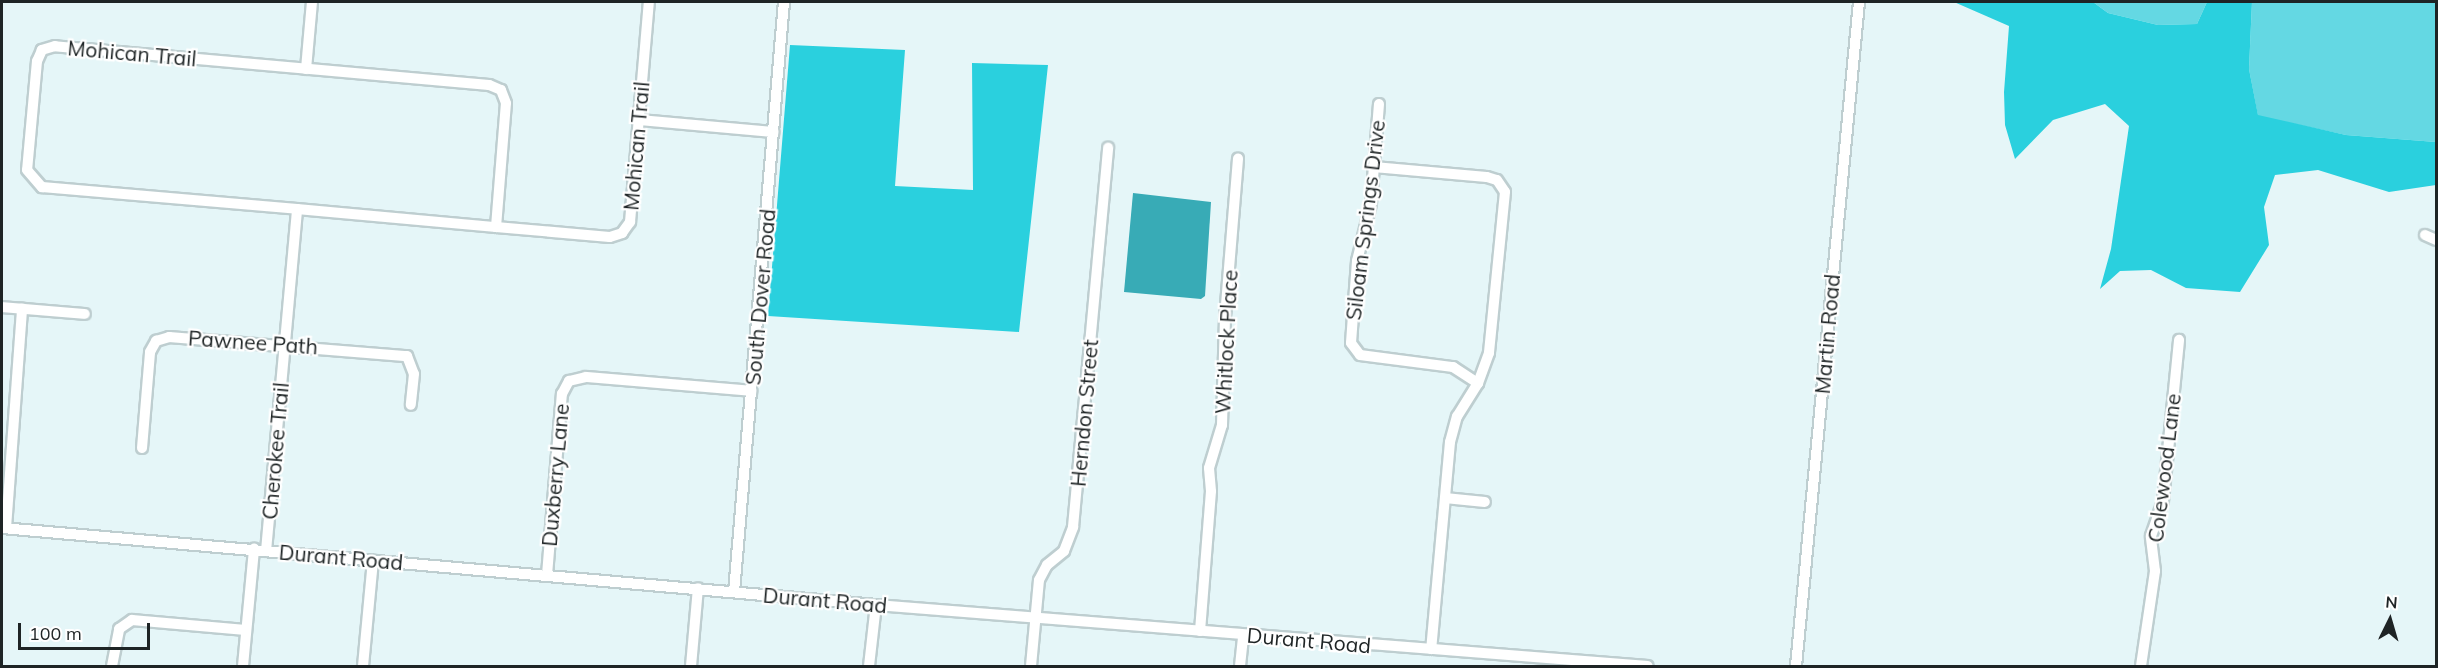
<!DOCTYPE html>
<style>
body{margin:0}
#map{position:relative;width:2438px;height:668px;overflow:hidden;background:#e5f6f8;font-family:Mulish,sans-serif}
div>[style]{position:absolute}
[style*='--x']{left:calc(var(--x)*1px);top:calc(var(--y)*1px);width:calc(var(--w)*1px);rotate:calc(var(--a)*1deg)}
.green>*{inset:0;background:#64d8e3}
.forest>*{inset:0;background:#2ad0de}
.water>*{inset:0;background:#38abb6}
.roads{filter:drop-shadow(2px 0 #beced0) drop-shadow(-2px 0 #beced0) drop-shadow(0 2px #beced0) drop-shadow(0 -2px #beced0)}
.minor>*{height:10px;margin:-5px;padding:0 5px;transform-origin:5px;border-radius:5px;background:#fff}
span{translate:-50% -50%;white-space:nowrap;text-align:center;line-height:1.15;-webkit-text-stroke:4.5px #fff;paint-order:stroke}
.street-label{font-size:21px;color:#1e2425}
.frame{position:absolute;inset:0;border:3px solid #1e2425;pointer-events:none}
.north{position:absolute;left:2360px;top:590px;width:60px;height:60px;-webkit-text-stroke:4px #fff;paint-order:stroke;rotate:5deg;font-size:16px;font-weight:700;line-height:24px;text-align:center;color:#1e2425}
.north::after{content:'';display:block;margin:auto;width:21px;height:27px;background:#1e2425;clip-path:polygon(50% 0,100% 100%,50% 72%,0 100%)}
.scale{position:absolute;left:18px;top:623px;width:132px;height:27px;box-sizing:border-box;border:3px solid #1e2425;border-top:0;padding-left:8px;font-size:18px;line-height:21px;white-space:nowrap;color:#1e2425;-webkit-text-stroke:4px #fff;paint-order:stroke}
</style>
<div id="map">
<div class="green">
<div style="clip-path:polygon(2093px 2px,2207px 2px,2197px 24px,2158px 25px,2108px 13px)"></div>
<div style="clip-path:polygon(2252px 2px,2436px 2px,2436px 142px,2346px 135px,2258px 116px,2249px 69px)"></div>
</div>
<div class="forest">
<div style="clip-path:polygon(1954px 2px,2093px 2px,2108px 13px,2158px 25px,2197px 24px,2207px 2px,2252px 2px,2249px 69px,2258px 115px,2346px 135px,2436px 142px,2436px 185px,2389px 192px,2318px 170px,2275px 175px,2264px 207px,2269px 245px,2240px 292px,2186px 288px,2151px 270px,2120px 271px,2100px 289px,2111px 249px,2129px 126px,2105px 104px,2053px 120px,2015px 159px,2005px 125px,2004px 92px,2009px 26px)"></div>
<div style="clip-path:polygon(790px 45px,905px 50px,895px 186px,973px 190px,972px 63px,1048px 65px,1019px 332px,768px 316px)"></div>
</div>
<div class="water">
<div style="clip-path:polygon(1133px 193px,1211px 202px,1205px 296px,1201px 299px,1124px 292px)"></div>
</div>
<div class="roads">
<div class="minor">
<div style="--x:306;--y:69;--w:67;--a:-84.9"></div>
<div style="--x:1379;--y:104;--w:100;--a:94.6"></div>
<div style="--x:1371;--y:204;--w:59;--a:103.8"></div>
<div style="--x:1357;--y:261;--w:82;--a:94.2"></div>
<div style="--x:1351;--y:343;--w:15;--a:53"></div>
<div style="--x:1360;--y:355;--w:94;--a:7.4"></div>
<div style="--x:1453;--y:367;--w:30;--a:33"></div>
<div style="--x:639;--y:120;--w:135;--a:5.1"></div>
<div style="--x:1374;--y:167;--w:113;--a:5.1"></div>
<div style="--x:1487;--y:177;--w:10;--a:17"></div>
<div style="--x:1497;--y:180;--w:14;--a:56"></div>
<div style="--x:1505;--y:192;--w:162;--a:95.7"></div>
<div style="--x:1489;--y:353;--w:32;--a:110"></div>
<div style="--x:1478;--y:383;--w:39;--a:122"></div>
<div style="--x:1457;--y:416;--w:27;--a:105"></div>
<div style="--x:1450;--y:442;--w:208;--a:95.2"></div>
<div style="--x:496;--y:227;--w:124;--a:-85.4"></div>
<div style="--x:506;--y:103;--w:14;--a:-111"></div>
<div style="--x:501;--y:90;--w:13;--a:-157"></div>
<div style="--x:489;--y:85;--w:436;--a:-174.9"></div>
<div style="--x:55;--y:46;--w:14;--a:163"></div>
<div style="--x:42;--y:50;--w:12;--a:114"></div>
<div style="--x:37;--y:61;--w:109;--a:95.2"></div>
<div style="--x:27;--y:170;--w:23;--a:49"></div>
<div style="--x:42;--y:187;--w:256;--a:4.9"></div>
<div style="--x:297;--y:209;--w:200;--a:5.2"></div>
<div style="--x:496;--y:227;--w:114;--a:5"></div>
<div style="--x:610;--y:237;--w:13;--a:-18"></div>
<div style="--x:622;--y:233;--w:14;--a:-54"></div>
<div style="--x:630;--y:222;--w:221;--a:-85.1"></div>
<div style="--x:2425;--y:235;--w:12;--a:24"></div>
<div style="--x:2;--y:307;--w:83;--a:4.8"></div>
<div style="--x:142;--y:448;--w:96;--a:-85.2"></div>
<div style="--x:150;--y:352;--w:13;--a:-61"></div>
<div style="--x:156;--y:341;--w:14;--a:-17"></div>
<div style="--x:169;--y:337;--w:239;--a:4.6"></div>
<div style="--x:407;--y:356;--w:19;--a:69"></div>
<div style="--x:414;--y:374;--w:31;--a:96"></div>
<div style="--x:1445;--y:498;--w:40;--a:5.7"></div>
<div style="--x:2;--y:528;--w:877;--a:5.03"></div>
<div style="--x:876;--y:605;--w:774;--a:4.52"></div>
<div style="--x:6;--y:528;--w:220;--a:-85.8"></div>
<div style="--x:266;--y:551;--w:343;--a:-84.8"></div>
<div style="--x:547;--y:575;--w:182;--a:-85.3"></div>
<div style="--x:562;--y:394;--w:15;--a:-62"></div>
<div style="--x:569;--y:381;--w:17;--a:-13"></div>
<div style="--x:586;--y:377;--w:166;--a:4.8"></div>
<div style="--x:734;--y:592;--w:592;--a:-85.16"></div>
<div style="--x:1200;--y:631;--w:140;--a:-85.5"></div>
<div style="--x:1211;--y:491;--w:23;--a:-95"></div>
<div style="--x:1209;--y:468;--w:45;--a:-73.2"></div>
<div style="--x:1222;--y:425;--w:108;--a:-88.4"></div>
<div style="--x:1225;--y:317;--w:159;--a:-85.3"></div>
<div style="--x:112;--y:666;--w:38;--a:-79"></div>
<div style="--x:119;--y:629;--w:16;--a:-35"></div>
<div style="--x:132;--y:620;--w:114;--a:5"></div>
<div style="--x:243;--y:666;--w:118;--a:-84.6"></div>
<div style="--x:363;--y:666;--w:106;--a:-84.6"></div>
<div style="--x:691;--y:666;--w:78;--a:-84.9"></div>
<div style="--x:869;--y:666;--w:61;--a:-83.5"></div>
<div style="--x:1031;--y:666;--w:86;--a:-84.7"></div>
<div style="--x:1039;--y:580;--w:17;--a:-62"></div>
<div style="--x:1047;--y:565;--w:22;--a:-39"></div>
<div style="--x:1064;--y:551;--w:26;--a:-69"></div>
<div style="--x:1073;--y:527;--w:381;--a:-84.7"></div>
<div style="--x:1240;--y:666;--w:31;--a:-84"></div>
<div style="--x:1796;--y:666;--w:667;--a:-84.58"></div>
<div style="--x:2141;--y:666;--w:96;--a:-81.6"></div>
<div style="--x:2155;--y:571;--w:35;--a:-97"></div>
<div style="--x:2151;--y:536;--w:37;--a:-71"></div>
<div style="--x:2163;--y:501;--w:162;--a:-84.3"></div>
</div>
</div>
<div class="street-label">
<span style="left:132px;top:53px;rotate:5deg">Mohican Trail</span>
<span style="left:636px;top:146px;rotate:-85deg">Mohican Trail</span>
<span style="left:1365px;top:220px;rotate:-83deg">Siloam Springs Drive</span>
<span style="left:760px;top:297px;rotate:-85deg">South Dover Road</span>
<span style="left:1827px;top:334px;rotate:-85deg">Martin Road</span>
<span style="left:253px;top:342px;rotate:4deg">Pawnee Path</span>
<span style="left:1226px;top:342px;rotate:-87deg">Whitlock Place</span>
<span style="left:1084px;top:413px;rotate:-85deg">Herndon Street</span>
<span style="left:275px;top:451px;rotate:-85deg">Cherokee Trail</span>
<span style="left:2164px;top:468px;rotate:-83deg">Colewood Lane</span>
<span style="left:555px;top:475px;rotate:-85deg">Duxberry Lane</span>
<span style="left:341px;top:557px;rotate:5deg">Durant Road</span>
<span style="left:825px;top:600px;rotate:5deg">Durant Road</span>
<span style="left:1309px;top:640px;rotate:5deg">Durant Road</span>
</div>
<div class="frame"></div>
<div class="north">N</div>
<div class="scale">100 m</div>
</div>
